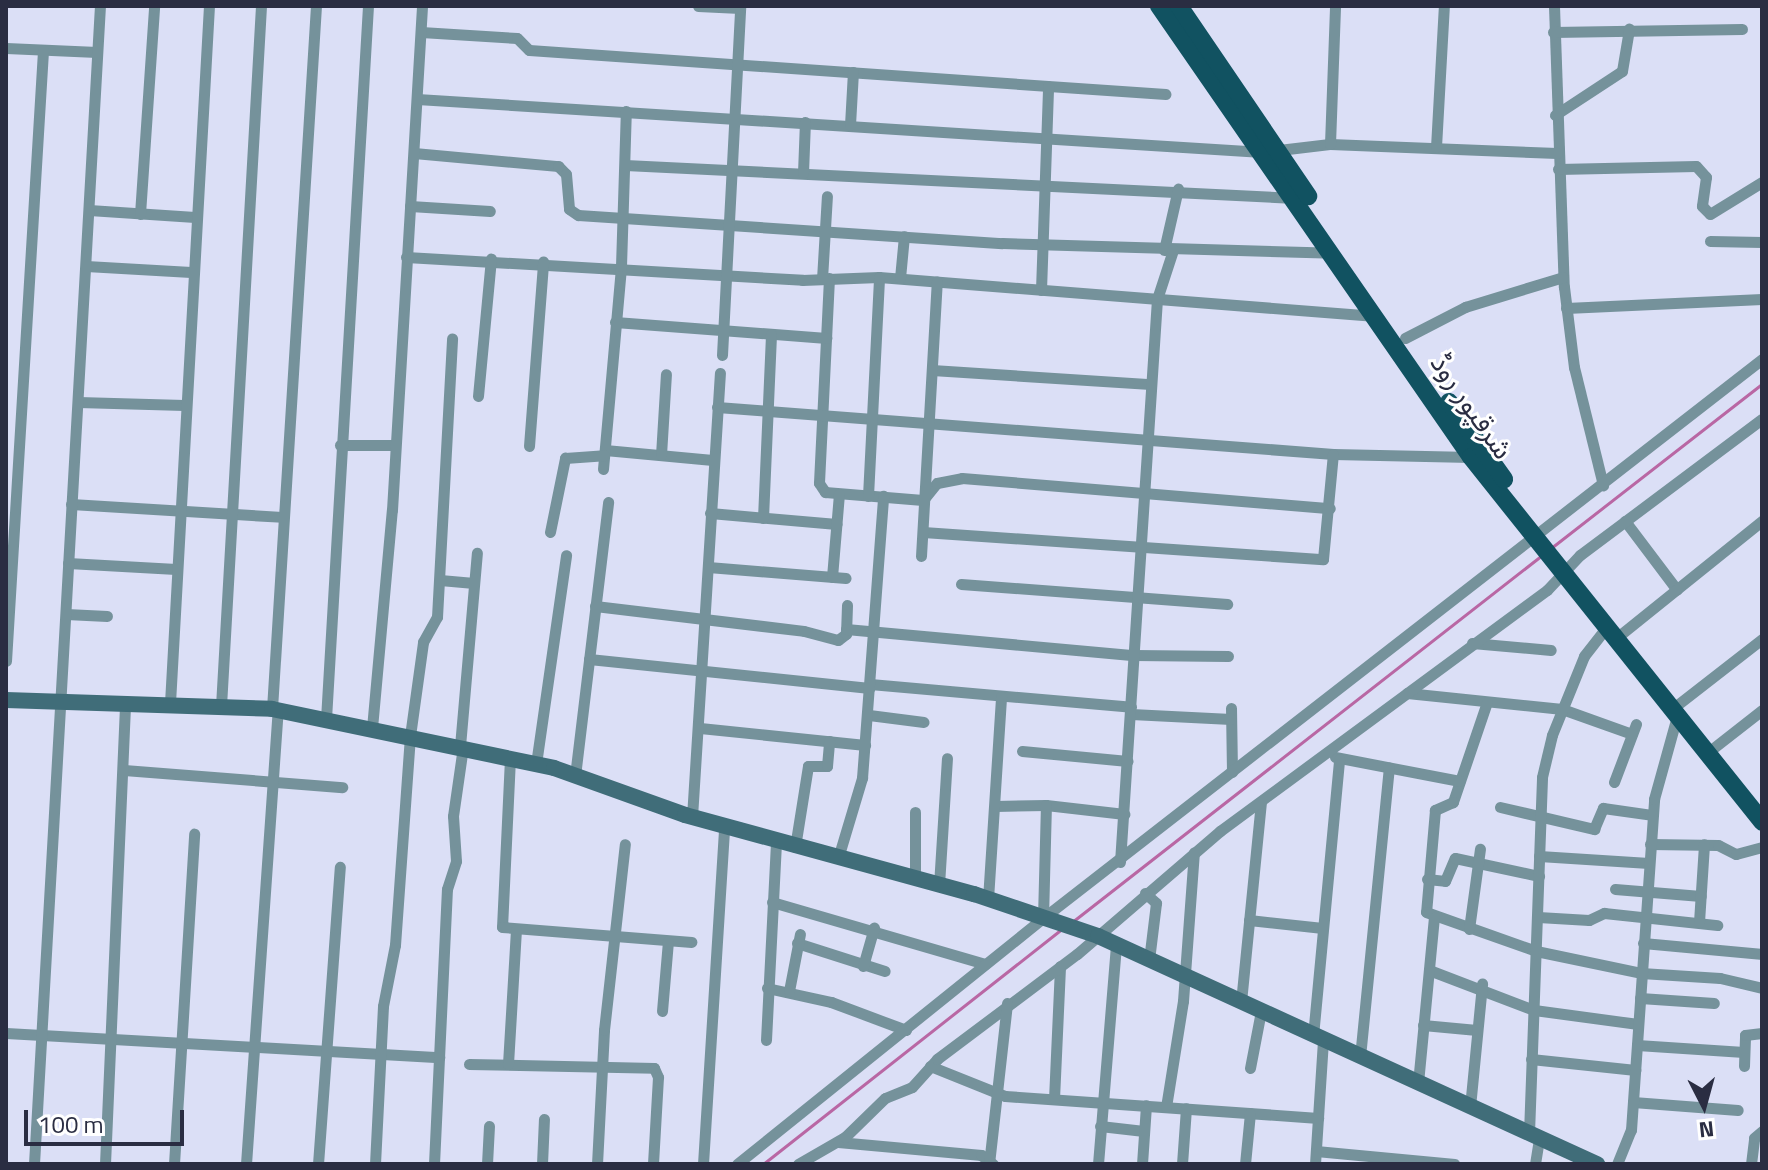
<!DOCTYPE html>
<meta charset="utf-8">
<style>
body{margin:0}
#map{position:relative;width:1768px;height:1170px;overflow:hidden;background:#dbdff6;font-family:"Titillium Web","Noto Sans Arabic",sans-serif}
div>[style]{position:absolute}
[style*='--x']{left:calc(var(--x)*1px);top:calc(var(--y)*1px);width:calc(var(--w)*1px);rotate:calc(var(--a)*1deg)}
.stream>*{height:3px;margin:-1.5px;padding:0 1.5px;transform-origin:1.5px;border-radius:1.5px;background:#b967a4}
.street>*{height:11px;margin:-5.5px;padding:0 5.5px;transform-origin:5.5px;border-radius:5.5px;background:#75929b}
.secondary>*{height:16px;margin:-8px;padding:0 8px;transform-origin:8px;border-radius:8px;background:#406d79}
.primary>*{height:18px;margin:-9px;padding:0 9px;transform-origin:9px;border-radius:9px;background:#115261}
span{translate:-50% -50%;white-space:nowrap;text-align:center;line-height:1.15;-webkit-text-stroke:6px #fff;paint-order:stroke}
.street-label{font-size:28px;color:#2a2d42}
.frame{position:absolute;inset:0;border:8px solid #2a2d42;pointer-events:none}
.north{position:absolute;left:1664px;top:1066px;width:80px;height:80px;-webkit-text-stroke:6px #fff;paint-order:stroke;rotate:174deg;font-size:22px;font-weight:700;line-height:32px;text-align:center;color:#2a2d42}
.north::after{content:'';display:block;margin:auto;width:28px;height:36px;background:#2a2d42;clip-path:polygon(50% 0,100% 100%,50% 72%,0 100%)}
.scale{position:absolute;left:24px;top:1110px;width:160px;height:36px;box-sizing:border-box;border:4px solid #2a2d42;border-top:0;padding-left:10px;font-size:24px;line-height:28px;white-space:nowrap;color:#2a2d42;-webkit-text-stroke:6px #fff;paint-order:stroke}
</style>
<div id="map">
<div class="stream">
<div style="--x:1551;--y:548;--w:267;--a:-37.9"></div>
<div style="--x:1072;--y:922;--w:596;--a:-37.98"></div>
<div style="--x:763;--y:1164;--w:380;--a:-38.2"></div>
</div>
<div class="street">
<div style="--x:698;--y:6;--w:42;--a:2.7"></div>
<div style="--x:1554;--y:6;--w:281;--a:88"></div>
<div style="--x:1564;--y:287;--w:81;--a:82.9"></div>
<div style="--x:1574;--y:367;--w:122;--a:76.2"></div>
<div style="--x:421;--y:32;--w:96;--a:3.6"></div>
<div style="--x:517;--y:38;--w:17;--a:45"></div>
<div style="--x:529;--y:50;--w:638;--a:3.96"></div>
<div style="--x:1553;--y:32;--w:189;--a:-0.9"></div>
<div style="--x:6;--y:48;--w:91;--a:2.5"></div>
<div style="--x:417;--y:99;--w:847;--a:3.59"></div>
<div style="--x:1262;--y:152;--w:68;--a:-6.7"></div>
<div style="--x:1330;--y:144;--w:227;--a:2.3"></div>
<div style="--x:1555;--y:115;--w:80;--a:-33.3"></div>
<div style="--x:1622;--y:71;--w:43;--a:-80.5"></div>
<div style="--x:850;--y:125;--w:53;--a:-86.8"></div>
<div style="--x:1330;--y:144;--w:138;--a:-87.9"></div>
<div style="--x:1436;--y:147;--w:141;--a:-86.8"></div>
<div style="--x:414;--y:153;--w:145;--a:5.2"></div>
<div style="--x:558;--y:166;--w:11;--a:45"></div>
<div style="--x:566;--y:174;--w:35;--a:85"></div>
<div style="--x:569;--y:209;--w:11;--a:34"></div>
<div style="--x:578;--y:215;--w:425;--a:3.8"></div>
<div style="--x:1002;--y:243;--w:331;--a:1.7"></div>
<div style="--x:625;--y:165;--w:670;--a:2.82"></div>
<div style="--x:1558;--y:169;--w:138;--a:-1.2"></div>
<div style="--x:1696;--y:166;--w:15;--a:48"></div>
<div style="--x:1706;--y:177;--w:29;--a:98"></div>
<div style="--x:1702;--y:206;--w:11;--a:45"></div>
<div style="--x:1710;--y:214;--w:61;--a:-31.6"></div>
<div style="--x:803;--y:173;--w:51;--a:-87.8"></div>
<div style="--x:410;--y:206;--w:80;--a:3.6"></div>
<div style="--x:89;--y:210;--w:106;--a:3.8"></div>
<div style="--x:140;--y:214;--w:208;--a:-86.1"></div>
<div style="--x:1710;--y:241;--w:52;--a:1.1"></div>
<div style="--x:1164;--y:250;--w:63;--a:-77.1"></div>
<div style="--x:406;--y:257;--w:397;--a:3.3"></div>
<div style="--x:802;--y:280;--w:77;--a:-2.2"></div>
<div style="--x:879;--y:277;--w:498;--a:4.5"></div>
<div style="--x:86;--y:266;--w:105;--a:3.3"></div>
<div style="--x:829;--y:278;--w:205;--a:92.8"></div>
<div style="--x:819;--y:483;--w:11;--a:56"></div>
<div style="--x:825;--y:492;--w:98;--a:4.7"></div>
<div style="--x:923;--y:500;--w:22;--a:-51"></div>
<div style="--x:937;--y:483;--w:25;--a:-11"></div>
<div style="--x:962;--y:478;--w:369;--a:4.7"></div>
<div style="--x:900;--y:278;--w:42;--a:-84.6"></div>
<div style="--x:822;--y:279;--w:83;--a:-86.6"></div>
<div style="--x:1041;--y:290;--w:204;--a:-88"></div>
<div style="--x:1566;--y:308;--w:196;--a:-2.6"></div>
<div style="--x:615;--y:322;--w:212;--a:4.3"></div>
<div style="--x:1405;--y:338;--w:68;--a:-27.3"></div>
<div style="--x:1465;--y:307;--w:102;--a:-17"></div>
<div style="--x:722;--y:355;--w:349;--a:-87"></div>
<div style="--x:932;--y:370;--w:219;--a:3.7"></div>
<div style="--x:478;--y:396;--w:138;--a:-84.6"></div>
<div style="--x:78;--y:402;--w:106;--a:1.6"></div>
<div style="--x:717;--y:407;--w:618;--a:4.36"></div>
<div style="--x:1333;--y:454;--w:138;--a:1.2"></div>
<div style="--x:340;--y:445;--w:55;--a:0"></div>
<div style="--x:529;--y:446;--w:185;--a:-85.6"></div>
<div style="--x:605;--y:450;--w:108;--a:5.3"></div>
<div style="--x:661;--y:455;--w:81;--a:-86.5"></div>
<div style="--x:603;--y:469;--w:204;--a:-84.9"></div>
<div style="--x:621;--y:266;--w:155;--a:-88.2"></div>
<div style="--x:868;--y:496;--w:219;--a:-87.1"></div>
<div style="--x:71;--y:504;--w:211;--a:3.5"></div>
<div style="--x:710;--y:513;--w:127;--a:5"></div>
<div style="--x:763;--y:518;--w:184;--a:-87.5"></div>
<div style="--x:1625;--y:521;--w:86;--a:53"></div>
<div style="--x:550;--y:532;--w:76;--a:-78.5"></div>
<div style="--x:565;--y:458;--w:39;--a:-4"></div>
<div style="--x:923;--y:532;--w:401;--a:3.9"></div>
<div style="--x:1323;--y:559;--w:105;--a:-84.6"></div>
<div style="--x:921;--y:556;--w:275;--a:-86.7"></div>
<div style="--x:68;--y:563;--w:108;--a:3.2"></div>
<div style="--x:708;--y:567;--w:138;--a:4.6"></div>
<div style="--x:832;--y:577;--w:83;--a:-85.2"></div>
<div style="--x:440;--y:580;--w:34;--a:5"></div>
<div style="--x:961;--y:584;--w:267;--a:4.3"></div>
<div style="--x:595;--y:606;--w:210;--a:6.8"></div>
<div style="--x:804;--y:631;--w:35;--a:15"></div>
<div style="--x:838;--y:640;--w:10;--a:-37"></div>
<div style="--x:846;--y:634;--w:29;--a:-88"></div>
<div style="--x:66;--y:614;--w:41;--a:2.8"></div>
<div style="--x:846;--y:629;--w:289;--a:5.2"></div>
<div style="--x:1134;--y:655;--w:94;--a:0.6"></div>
<div style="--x:1615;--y:639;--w:189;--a:-38.8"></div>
<div style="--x:1472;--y:643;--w:79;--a:5.1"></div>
<div style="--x:589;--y:659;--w:282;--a:5.9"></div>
<div style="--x:6;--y:661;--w:612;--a:-86.53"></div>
<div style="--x:870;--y:684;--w:262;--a:5"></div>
<div style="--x:1407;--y:693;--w:156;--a:5.9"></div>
<div style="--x:1562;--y:709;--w:74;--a:19.7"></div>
<div style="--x:1487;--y:702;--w:106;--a:108.8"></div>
<div style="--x:1453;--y:802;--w:20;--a:156"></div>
<div style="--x:1435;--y:810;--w:102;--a:95"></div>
<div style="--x:1426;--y:912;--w:117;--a:19.5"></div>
<div style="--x:1536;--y:951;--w:107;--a:11.8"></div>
<div style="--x:1641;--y:973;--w:79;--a:3.6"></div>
<div style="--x:1720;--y:978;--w:43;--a:13.4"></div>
<div style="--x:170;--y:703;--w:698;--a:-86.8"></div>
<div style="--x:221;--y:706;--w:701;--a:-86.73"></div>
<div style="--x:1231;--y:708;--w:64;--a:89.1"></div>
<div style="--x:272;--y:709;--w:704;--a:-86.42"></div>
<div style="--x:1672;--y:709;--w:114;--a:-37.9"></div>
<div style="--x:1131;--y:714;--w:100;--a:2.9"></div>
<div style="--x:869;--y:715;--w:55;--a:7.3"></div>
<div style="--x:326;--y:719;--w:714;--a:-86.63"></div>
<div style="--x:372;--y:728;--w:219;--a:-84.8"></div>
<div style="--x:392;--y:510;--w:505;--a:-86.59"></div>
<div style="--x:700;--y:728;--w:166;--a:5.9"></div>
<div style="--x:460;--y:746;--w:194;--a:-85"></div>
<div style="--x:1022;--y:751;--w:106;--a:5.4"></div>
<div style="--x:1707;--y:753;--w:70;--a:-38"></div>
<div style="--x:1335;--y:757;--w:127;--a:10.9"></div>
<div style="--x:510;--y:758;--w:169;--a:92.7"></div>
<div style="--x:502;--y:927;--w:190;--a:4.5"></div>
<div style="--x:536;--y:764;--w:211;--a:-81.8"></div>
<div style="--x:124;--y:770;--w:219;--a:4.5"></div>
<div style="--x:575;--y:776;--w:276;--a:-83.1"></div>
<div style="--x:1614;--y:782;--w:62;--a:-69.2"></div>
<div style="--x:995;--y:806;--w:51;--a:-1.1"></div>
<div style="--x:1046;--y:805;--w:79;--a:6.6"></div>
<div style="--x:1500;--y:807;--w:97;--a:13.2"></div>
<div style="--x:1594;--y:829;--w:23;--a:-67"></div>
<div style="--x:1603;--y:808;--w:49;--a:8.1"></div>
<div style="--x:692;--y:817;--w:445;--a:-86.4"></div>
<div style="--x:1650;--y:844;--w:68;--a:0.8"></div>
<div style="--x:1718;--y:845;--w:20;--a:27"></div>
<div style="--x:1736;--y:854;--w:27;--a:-15"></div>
<div style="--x:795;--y:847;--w:82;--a:-80.9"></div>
<div style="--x:808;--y:766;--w:19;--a:0"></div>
<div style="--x:827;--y:766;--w:25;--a:-85"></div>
<div style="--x:1539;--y:856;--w:110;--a:3.6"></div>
<div style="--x:838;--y:858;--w:84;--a:-73.3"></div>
<div style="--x:862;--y:778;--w:283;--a:-85.7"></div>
<div style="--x:1120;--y:862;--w:564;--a:-86.24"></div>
<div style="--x:1157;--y:299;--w:52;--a:-71.9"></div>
<div style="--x:915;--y:879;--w:67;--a:-90"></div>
<div style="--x:1427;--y:879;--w:18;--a:6"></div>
<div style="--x:1445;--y:881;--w:25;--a:-67"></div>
<div style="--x:1455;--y:858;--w:86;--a:12.1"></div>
<div style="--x:939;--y:885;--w:127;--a:-86.4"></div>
<div style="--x:1615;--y:889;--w:86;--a:4.7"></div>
<div style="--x:1145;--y:893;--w:15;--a:42"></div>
<div style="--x:1156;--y:903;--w:57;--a:97"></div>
<div style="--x:988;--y:899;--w:203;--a:-86.3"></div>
<div style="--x:772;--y:902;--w:222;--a:16.2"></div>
<div style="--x:1538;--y:917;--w:51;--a:3.4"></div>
<div style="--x:1589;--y:920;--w:17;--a:-25"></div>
<div style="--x:1604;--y:913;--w:114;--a:6.1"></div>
<div style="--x:1043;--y:918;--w:113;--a:-88.5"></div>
<div style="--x:1249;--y:920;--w:74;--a:6.2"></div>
<div style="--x:1699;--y:922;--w:78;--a:-86.3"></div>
<div style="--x:1469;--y:929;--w:81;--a:-82.2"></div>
<div style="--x:797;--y:943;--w:92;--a:17.7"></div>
<div style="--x:1643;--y:943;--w:120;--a:5.3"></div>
<div style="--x:863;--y:966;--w:40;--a:-74"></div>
<div style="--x:1429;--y:970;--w:112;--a:20.9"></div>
<div style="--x:1534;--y:1010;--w:105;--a:7.7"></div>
<div style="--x:767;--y:988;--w:66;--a:12.3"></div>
<div style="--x:831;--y:1002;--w:80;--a:20.5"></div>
<div style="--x:789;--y:991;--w:58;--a:-79.1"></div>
<div style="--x:1640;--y:998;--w:74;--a:3.9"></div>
<div style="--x:1241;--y:1002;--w:201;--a:-84.3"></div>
<div style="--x:662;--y:1011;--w:70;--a:-85.1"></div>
<div style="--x:1423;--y:1025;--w:54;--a:5.3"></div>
<div style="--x:6;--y:1033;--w:434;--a:3.2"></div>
<div style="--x:1313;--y:1036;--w:278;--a:-84.6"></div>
<div style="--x:766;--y:1040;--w:198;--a:-87.1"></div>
<div style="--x:1637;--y:1045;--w:107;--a:3.7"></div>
<div style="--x:1360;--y:1057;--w:291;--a:-84.3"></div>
<div style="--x:1531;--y:1059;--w:105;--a:6"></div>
<div style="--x:469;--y:1064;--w:185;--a:1.2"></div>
<div style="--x:654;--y:1068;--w:10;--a:66"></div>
<div style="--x:658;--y:1077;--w:87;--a:93.3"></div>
<div style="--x:508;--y:1064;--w:134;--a:-86.6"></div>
<div style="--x:930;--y:1066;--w:81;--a:21.8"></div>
<div style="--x:1005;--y:1096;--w:314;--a:4"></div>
<div style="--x:1744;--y:1066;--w:31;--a:-88"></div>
<div style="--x:1745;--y:1035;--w:17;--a:-7"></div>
<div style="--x:1250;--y:1068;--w:58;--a:-79.1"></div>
<div style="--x:1418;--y:1083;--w:166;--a:-84.5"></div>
<div style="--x:1054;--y:1099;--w:133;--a:-87.4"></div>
<div style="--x:1633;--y:1102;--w:105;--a:4.4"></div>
<div style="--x:1166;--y:1107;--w:107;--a:-80.9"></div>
<div style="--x:1183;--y:1001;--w:149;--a:-85.8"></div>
<div style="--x:1470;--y:1107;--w:124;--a:-84.4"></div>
<div style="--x:1100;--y:1126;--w:44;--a:6.5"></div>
<div style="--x:1529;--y:1133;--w:356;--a:-87.9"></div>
<div style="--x:1542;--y:777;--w:43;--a:-76.6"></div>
<div style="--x:1552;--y:735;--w:85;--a:-67.9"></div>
<div style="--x:1584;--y:656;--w:36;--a:-52"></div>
<div style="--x:838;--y:1142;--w:144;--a:5.2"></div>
<div style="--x:981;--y:1155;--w:15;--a:37"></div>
<div style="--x:1316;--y:1151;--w:139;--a:5.4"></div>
<div style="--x:34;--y:1164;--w:1160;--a:-86.74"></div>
<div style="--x:105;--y:1164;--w:463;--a:-87.5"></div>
<div style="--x:174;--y:1164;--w:331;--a:-86.5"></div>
<div style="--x:246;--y:1164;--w:455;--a:-86"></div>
<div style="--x:318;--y:1164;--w:298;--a:-85.8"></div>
<div style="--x:375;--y:1164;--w:158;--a:-87.1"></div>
<div style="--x:383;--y:1006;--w:62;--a:-78.9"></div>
<div style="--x:395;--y:945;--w:210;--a:-85.9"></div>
<div style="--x:410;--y:736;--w:95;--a:-82.1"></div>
<div style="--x:423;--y:642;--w:29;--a:-61"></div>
<div style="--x:437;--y:617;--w:279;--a:-86.9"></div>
<div style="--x:434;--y:1164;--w:275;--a:-87.3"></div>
<div style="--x:447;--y:889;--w:29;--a:-72"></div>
<div style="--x:456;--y:861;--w:45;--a:-93.8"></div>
<div style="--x:453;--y:816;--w:70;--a:-81.8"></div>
<div style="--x:487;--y:1164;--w:38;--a:-87"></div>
<div style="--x:542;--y:1164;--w:45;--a:-87.5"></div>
<div style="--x:597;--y:1164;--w:134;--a:-87"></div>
<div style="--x:604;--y:1030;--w:187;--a:-83.6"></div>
<div style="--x:703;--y:1164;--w:339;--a:-86.4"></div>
<div style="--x:737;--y:1164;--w:393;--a:-38.8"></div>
<div style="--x:1043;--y:918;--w:911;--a:-37.86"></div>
<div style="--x:798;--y:1164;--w:54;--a:-29.9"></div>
<div style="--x:845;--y:1137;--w:56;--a:-44.3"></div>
<div style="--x:885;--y:1098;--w:29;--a:-22"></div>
<div style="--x:912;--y:1087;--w:38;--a:-48"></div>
<div style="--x:937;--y:1059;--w:175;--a:-36.9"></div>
<div style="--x:1077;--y:954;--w:189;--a:-40.7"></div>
<div style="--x:1220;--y:831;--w:406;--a:-36.4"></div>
<div style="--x:1547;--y:590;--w:48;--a:-46.7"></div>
<div style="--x:1580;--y:555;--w:227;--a:-36.8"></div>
<div style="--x:989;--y:1164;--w:162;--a:-83.6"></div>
<div style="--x:1098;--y:1164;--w:221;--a:-85.3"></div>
<div style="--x:1142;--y:1164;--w:59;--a:-86.1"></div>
<div style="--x:1182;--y:1164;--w:56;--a:-85.9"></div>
<div style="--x:1245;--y:1164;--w:51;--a:-84.4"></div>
<div style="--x:1315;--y:1164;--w:124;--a:-86.3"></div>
<div style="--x:1535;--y:1164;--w:26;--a:-81"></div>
<div style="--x:1617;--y:1164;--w:37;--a:-68"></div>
<div style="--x:1631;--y:1130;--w:332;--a:-86"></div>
<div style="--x:1654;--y:799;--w:86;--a:-74.5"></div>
<div style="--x:1751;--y:1164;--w:26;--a:-83"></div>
<div style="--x:1754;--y:1138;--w:11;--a:-41"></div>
</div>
<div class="secondary">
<div style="--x:6;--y:700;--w:266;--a:1.9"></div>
<div style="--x:272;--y:709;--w:288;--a:11.8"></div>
<div style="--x:554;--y:768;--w:139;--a:19.7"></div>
<div style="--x:685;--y:815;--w:300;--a:15.3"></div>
<div style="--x:974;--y:894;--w:131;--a:18.7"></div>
<div style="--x:1098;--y:936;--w:549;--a:24.56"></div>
</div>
<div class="primary">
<div style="--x:1159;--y:6;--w:548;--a:55.32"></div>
<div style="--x:1471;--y:457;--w:467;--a:51.4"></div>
<div style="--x:1179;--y:6;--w:230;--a:55.8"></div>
<div style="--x:1449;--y:402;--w:95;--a:54.5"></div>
</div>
<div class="street-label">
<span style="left:1472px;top:406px;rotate:55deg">شرقپور روڈ</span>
</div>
<div class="frame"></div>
<div class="north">N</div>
<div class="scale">100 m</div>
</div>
